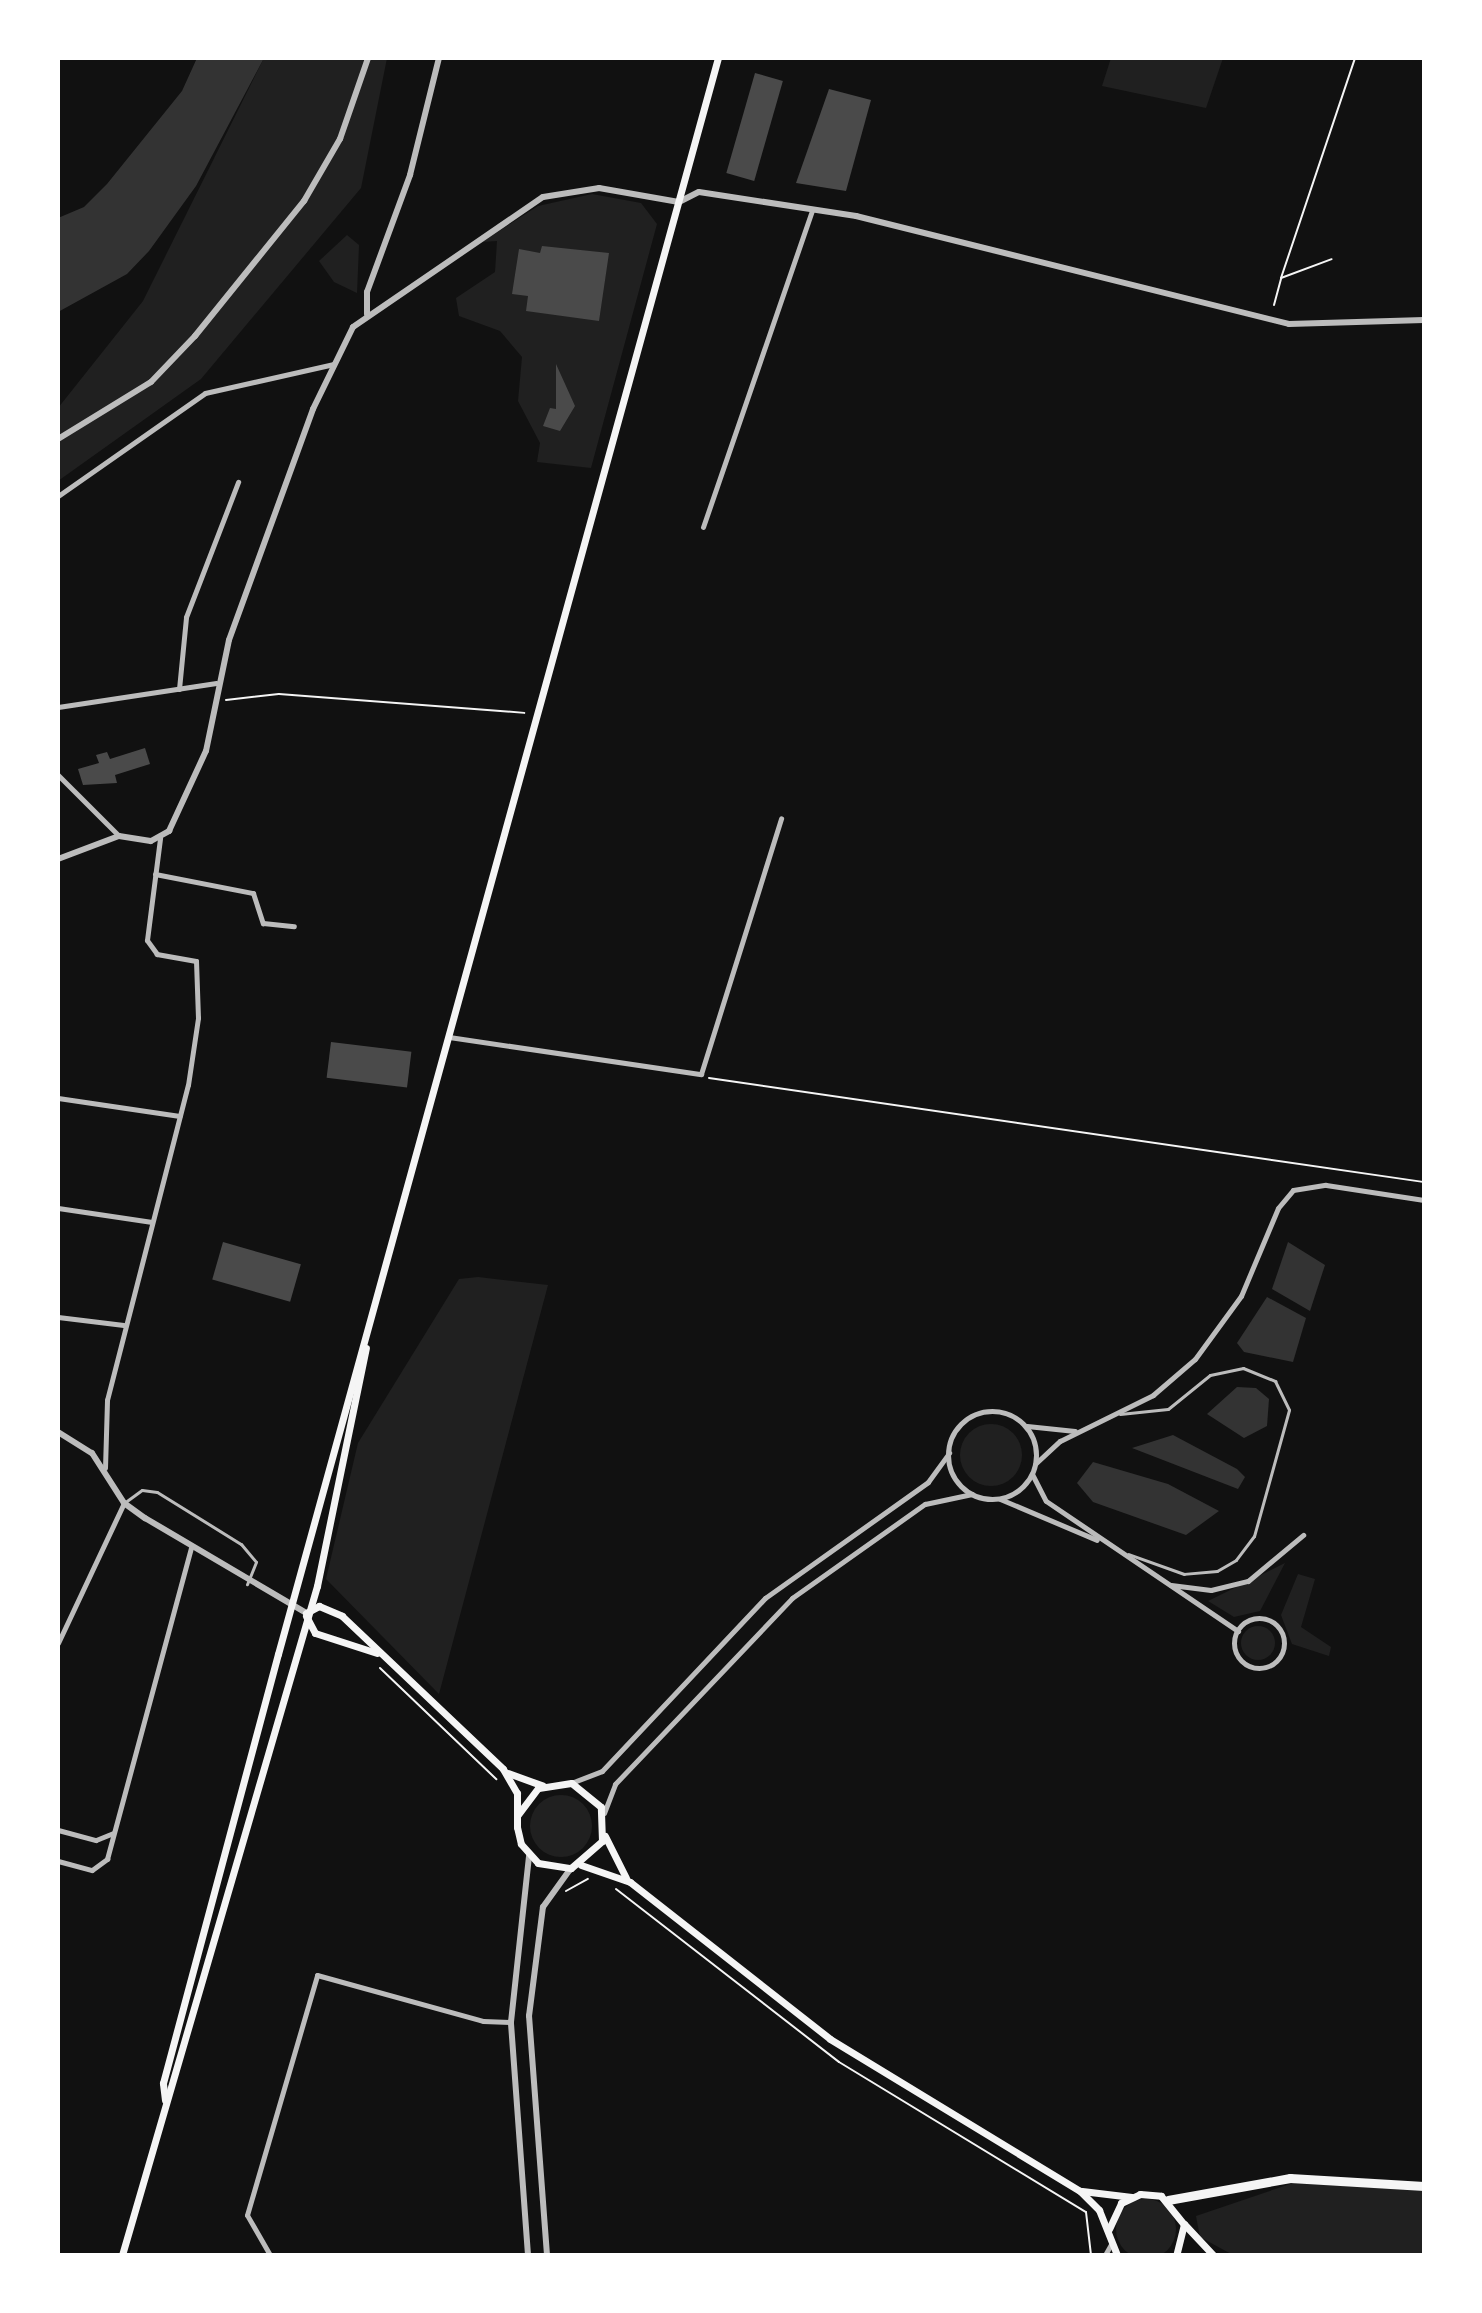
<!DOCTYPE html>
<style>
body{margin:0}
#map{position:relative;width:1482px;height:2313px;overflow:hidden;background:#111;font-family:Cabin,sans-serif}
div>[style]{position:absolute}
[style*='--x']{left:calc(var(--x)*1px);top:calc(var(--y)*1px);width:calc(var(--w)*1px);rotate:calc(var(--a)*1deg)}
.green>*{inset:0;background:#202020}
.round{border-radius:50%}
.water>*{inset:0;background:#333}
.building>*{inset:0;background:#4a4a4a;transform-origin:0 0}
.path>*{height:2px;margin:-1px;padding:0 1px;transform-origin:1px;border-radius:1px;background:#f5f5f5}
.service>*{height:3px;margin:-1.5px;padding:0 1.5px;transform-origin:1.5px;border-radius:1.5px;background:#bcbcbc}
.minor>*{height:5px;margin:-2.5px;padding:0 2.5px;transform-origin:2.5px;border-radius:2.5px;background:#bcbcbc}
.minor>.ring{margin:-2.5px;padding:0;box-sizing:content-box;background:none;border:5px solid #bcbcbc;border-radius:50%}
.tertiary>*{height:6px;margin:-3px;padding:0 3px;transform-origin:3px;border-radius:3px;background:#bcbcbc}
.secondary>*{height:7px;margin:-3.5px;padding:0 3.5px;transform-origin:3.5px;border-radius:3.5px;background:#f5f5f5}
.trunk>*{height:9px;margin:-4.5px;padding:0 4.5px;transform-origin:4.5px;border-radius:4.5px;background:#f5f5f5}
span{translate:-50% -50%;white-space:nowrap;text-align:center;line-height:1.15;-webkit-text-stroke:8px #fff;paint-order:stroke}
.frame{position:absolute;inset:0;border:60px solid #fff;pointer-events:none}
</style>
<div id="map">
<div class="green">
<div style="clip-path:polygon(264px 58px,387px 58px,361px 188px,201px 379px,58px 481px,58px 408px,143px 301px)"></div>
<div style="clip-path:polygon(1111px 58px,1223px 58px,1206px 108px,1102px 86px)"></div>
<div style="clip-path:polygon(592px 194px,641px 203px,657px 224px,591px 468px,537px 462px,540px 443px,518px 401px,522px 357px,500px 331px,459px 316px,456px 298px,495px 272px,497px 241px,482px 242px,538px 206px)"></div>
<div style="clip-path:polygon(347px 235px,359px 245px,357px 293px,334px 282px,319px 261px)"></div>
<div style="clip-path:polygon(478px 1277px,548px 1285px,439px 1694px,326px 1579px,358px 1443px,459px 1279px)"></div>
<div class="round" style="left:960px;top:1424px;width:62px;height:62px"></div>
<div style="clip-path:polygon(1285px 1563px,1260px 1611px,1234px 1617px,1208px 1601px)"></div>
<div style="clip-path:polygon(1298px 1574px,1315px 1579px,1301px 1627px,1331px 1647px,1329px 1656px,1424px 1687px,1292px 1644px,1281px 1615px)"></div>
<div class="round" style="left:1241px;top:1626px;width:34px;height:34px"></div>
<div class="round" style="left:530px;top:1795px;width:62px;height:62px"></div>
<div style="clip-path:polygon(1293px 2183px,1424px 2191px,1424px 2255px,1233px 2255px,1200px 2237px,1196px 2216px)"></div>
<div class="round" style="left:1116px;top:2199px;width:60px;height:60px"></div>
</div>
<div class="water">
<div style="clip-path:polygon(197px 58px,264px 58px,196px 186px,149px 251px,127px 274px,58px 312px,58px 218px,84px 207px,107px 184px,182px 91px)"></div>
<div style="clip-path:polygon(1288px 1242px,1325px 1265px,1310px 1311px,1272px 1289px)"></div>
<div style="clip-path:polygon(1267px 1297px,1306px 1318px,1293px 1362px,1244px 1352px,1237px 1343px)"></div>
<div style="clip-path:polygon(1237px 1387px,1256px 1388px,1269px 1399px,1267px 1426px,1244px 1438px,1207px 1414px)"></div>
<div style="clip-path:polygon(1173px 1435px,1237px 1469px,1245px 1477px,1238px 1489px,1132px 1448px)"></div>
<div style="clip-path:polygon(1093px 1462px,1168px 1484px,1219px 1511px,1186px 1535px,1093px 1502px,1077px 1483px)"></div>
</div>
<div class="building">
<div style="left:755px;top:73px;width:29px;height:104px;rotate:16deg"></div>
<div style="clip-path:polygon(829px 89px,871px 100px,846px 191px,796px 183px)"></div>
<div style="clip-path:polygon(542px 246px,609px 253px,599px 321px,526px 311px,528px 296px,512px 294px,519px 249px,540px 253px)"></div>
<div style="clip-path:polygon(556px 364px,575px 406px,560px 431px,543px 426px,550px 408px,556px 409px)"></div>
<div style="clip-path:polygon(145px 748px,150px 764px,115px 775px,117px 783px,83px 785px,78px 769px,99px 763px,96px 755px,107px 752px,110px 759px)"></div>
<div style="left:331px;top:1042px;width:81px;height:36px;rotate:7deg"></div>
<div style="left:223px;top:1242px;width:81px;height:39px;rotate:16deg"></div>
</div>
<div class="path">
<div style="--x:1281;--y:278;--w:232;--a:-71.4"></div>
<div style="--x:1274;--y:305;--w:28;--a:-75"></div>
<div style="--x:1281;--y:278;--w:54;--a:-20.4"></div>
<div style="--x:226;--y:700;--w:53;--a:-6.5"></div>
<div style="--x:279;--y:694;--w:246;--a:4.4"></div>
<div style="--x:709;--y:1078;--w:723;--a:8.28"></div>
<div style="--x:380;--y:1668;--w:161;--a:43.7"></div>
<div style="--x:616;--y:1889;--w:282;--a:37.8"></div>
<div style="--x:839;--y:2062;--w:289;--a:31.3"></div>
<div style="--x:1086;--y:2212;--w:43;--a:83.4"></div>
<div style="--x:566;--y:1891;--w:25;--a:-29"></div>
</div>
<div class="service">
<div style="--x:1120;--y:1414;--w:48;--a:-5.9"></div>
<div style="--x:1168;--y:1409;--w:54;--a:-39"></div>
<div style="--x:1210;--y:1375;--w:34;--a:-12"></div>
<div style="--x:1243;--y:1368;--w:35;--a:22"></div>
<div style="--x:1275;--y:1381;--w:32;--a:64"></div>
<div style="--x:1289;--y:1410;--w:131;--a:105.5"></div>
<div style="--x:1254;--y:1536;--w:30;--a:127"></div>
<div style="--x:1236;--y:1560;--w:22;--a:150"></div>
<div style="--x:1217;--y:1571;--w:33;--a:175"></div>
<div style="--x:1184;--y:1574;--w:59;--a:-160.3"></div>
<div style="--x:124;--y:1503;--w:22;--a:-36"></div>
<div style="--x:142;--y:1490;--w:15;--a:8"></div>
<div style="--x:157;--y:1492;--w:99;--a:31.8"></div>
<div style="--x:241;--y:1544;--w:23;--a:50"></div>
<div style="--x:256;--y:1562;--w:24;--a:112"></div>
</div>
<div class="minor">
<div style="--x:58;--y:496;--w:179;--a:-35"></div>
<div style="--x:205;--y:393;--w:132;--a:-12.7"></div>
<div style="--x:703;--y:527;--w:335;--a:-71"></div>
<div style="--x:179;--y:689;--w:72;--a:-84.4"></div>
<div style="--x:186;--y:617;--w:145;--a:-68.9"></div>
<div style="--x:58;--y:707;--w:160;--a:-8.6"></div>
<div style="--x:58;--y:775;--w:86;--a:45"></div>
<div style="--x:155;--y:874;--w:100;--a:11"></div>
<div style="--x:253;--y:893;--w:32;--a:72"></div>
<div style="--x:263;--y:923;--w:31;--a:6"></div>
<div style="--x:449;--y:1037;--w:255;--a:8.4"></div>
<div style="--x:701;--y:1074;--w:268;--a:-72.6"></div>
<div style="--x:58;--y:1098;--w:123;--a:8.4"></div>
<div style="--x:58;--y:1208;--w:95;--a:8.5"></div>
<div style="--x:58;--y:1317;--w:66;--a:6.9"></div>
<div class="ring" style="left:948px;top:1411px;width:83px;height:83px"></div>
<div style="--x:1027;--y:1426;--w:48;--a:5.9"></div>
<div style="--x:1035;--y:1464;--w:34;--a:-43"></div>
<div style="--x:1060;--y:1441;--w:104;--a:-26.3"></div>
<div style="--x:1153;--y:1395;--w:55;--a:-40.6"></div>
<div style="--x:1195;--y:1359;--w:78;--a:-53.9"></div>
<div style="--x:1241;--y:1296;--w:95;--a:-67.2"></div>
<div style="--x:1278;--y:1208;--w:23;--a:-50"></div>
<div style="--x:1293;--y:1190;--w:33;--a:-9"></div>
<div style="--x:1326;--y:1185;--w:99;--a:8.7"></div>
<div style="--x:105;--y:1468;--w:68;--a:-88.3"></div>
<div style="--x:107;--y:1400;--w:325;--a:-75.6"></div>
<div style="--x:188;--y:1085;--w:68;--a:-81.5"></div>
<div style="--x:198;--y:1018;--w:57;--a:-92"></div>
<div style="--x:196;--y:961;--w:40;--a:-170"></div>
<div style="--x:157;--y:954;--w:17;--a:-126"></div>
<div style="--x:147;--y:940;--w:103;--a:-82.7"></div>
<div style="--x:1032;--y:1474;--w:30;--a:63"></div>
<div style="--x:1046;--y:1501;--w:232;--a:34.1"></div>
<div style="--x:1000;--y:1499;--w:105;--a:22.9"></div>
<div style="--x:1171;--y:1585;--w:40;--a:7.1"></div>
<div style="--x:1211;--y:1590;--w:38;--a:-14"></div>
<div style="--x:1248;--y:1581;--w:72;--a:-39.9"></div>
<div class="ring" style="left:1234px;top:1618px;width:45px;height:45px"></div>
<div style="--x:58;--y:1643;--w:155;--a:-64.8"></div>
<div style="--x:571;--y:1783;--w:33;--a:-21"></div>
<div style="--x:602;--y:1771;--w:238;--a:-46.7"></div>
<div style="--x:765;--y:1598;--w:200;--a:-35.4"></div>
<div style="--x:928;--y:1482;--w:36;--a:-54"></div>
<div style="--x:604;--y:1813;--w:31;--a:-69"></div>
<div style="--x:615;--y:1784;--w:257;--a:-46.4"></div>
<div style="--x:792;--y:1598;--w:163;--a:-35.3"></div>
<div style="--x:925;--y:1504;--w:48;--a:-12"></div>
<div style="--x:58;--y:1830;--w:39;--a:15"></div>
<div style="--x:96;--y:1840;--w:18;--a:-22"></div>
<div style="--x:58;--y:1861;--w:35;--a:15"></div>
<div style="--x:92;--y:1870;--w:19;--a:-36"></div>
<div style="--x:107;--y:1859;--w:323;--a:-74.9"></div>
<div style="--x:270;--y:2255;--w:46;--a:-119.9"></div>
<div style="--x:247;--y:2215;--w:250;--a:-73.7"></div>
<div style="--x:317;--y:1975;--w:172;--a:15.5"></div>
<div style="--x:483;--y:2021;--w:28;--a:2"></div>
<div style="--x:1105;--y:2255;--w:13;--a:-61"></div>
</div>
<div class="tertiary">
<div style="--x:367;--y:314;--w:22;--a:-90"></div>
<div style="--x:367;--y:292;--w:125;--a:-69.8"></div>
<div style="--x:410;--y:175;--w:121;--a:-76.1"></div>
<div style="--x:58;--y:439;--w:109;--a:-31.5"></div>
<div style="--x:151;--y:382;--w:64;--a:-46.3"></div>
<div style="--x:195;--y:336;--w:174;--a:-51.1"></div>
<div style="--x:304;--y:201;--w:72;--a:-59.9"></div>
<div style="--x:340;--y:139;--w:86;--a:-70.9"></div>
<div style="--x:58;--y:859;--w:65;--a:-20.7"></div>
<div style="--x:119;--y:836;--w:32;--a:9"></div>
<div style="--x:151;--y:841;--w:21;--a:-29"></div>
<div style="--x:169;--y:831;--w:88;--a:-65.2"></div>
<div style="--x:206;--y:751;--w:113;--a:-78.3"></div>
<div style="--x:229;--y:640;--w:246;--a:-70"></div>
<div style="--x:313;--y:409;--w:91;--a:-64"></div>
<div style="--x:353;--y:327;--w:230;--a:-34.4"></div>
<div style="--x:543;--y:197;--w:57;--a:-9.1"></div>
<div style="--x:599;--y:188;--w:81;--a:9.9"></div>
<div style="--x:679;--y:202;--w:22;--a:-27"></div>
<div style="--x:699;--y:192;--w:159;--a:8.7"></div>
<div style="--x:856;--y:216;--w:446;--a:14"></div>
<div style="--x:1289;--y:324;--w:135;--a:-1.7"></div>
<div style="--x:58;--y:1432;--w:40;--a:32"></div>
<div style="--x:92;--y:1453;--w:59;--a:57.4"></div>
<div style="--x:124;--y:1503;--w:26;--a:36"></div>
<div style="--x:145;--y:1518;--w:187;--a:30.5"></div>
<div style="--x:528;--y:2255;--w:234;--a:-94.2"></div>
<div style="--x:511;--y:2022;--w:168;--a:-83.8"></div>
<div style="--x:547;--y:2255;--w:240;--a:-94.3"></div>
<div style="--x:529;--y:2016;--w:110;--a:-82.7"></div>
<div style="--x:543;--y:1907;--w:48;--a:-54.3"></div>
</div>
<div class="secondary">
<div style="--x:306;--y:1613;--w:15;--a:-28"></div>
<div style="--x:319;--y:1606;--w:25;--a:23"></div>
<div style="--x:342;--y:1616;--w:222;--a:43.5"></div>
<div style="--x:503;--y:1769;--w:28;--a:60"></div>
<div style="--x:517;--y:1793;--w:34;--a:90"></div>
<div style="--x:517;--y:1827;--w:17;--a:77"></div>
<div style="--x:521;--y:1844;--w:25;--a:48"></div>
<div style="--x:538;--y:1863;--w:33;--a:9"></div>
<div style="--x:571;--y:1868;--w:41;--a:-41.1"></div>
<div style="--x:602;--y:1841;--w:34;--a:-92"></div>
<div style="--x:601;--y:1807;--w:38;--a:-141"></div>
<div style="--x:571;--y:1783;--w:33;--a:171"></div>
<div style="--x:538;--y:1788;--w:34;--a:127"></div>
<div style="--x:306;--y:1616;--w:19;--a:62"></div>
<div style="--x:315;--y:1633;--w:65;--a:17.9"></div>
<div style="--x:508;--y:1773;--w:37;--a:20"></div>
<div style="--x:605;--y:1836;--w:47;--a:63.4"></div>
<div style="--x:581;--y:1865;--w:52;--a:19.1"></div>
<div style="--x:630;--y:1882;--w:254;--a:38.1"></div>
<div style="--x:830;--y:2039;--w:293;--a:31.3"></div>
<div style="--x:1080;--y:2191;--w:27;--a:45"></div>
<div style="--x:1099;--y:2210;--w:48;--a:68.2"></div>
<div style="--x:165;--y:2100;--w:17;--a:-97"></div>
<div style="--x:163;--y:2083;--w:444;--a:-75"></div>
<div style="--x:278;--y:1654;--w:1656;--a:-74.59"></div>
<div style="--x:1082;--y:2191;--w:50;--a:6.8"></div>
<div style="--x:1185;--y:2225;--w:41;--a:47"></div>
<div style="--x:1109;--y:2229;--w:29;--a:-65"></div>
<div style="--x:1121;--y:2203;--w:21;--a:-25"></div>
<div style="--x:1140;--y:2194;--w:21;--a:5"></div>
<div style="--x:1161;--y:2196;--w:36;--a:51"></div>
<div style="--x:1184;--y:2224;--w:32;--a:104"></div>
<div style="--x:122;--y:2255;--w:697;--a:-73.75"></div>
<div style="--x:317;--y:1586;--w:243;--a:-78.4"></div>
</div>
<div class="trunk">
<div style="--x:1168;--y:2200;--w:124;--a:-10.2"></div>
<div style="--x:1290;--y:2178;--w:134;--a:3.4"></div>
</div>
<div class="frame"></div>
</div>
